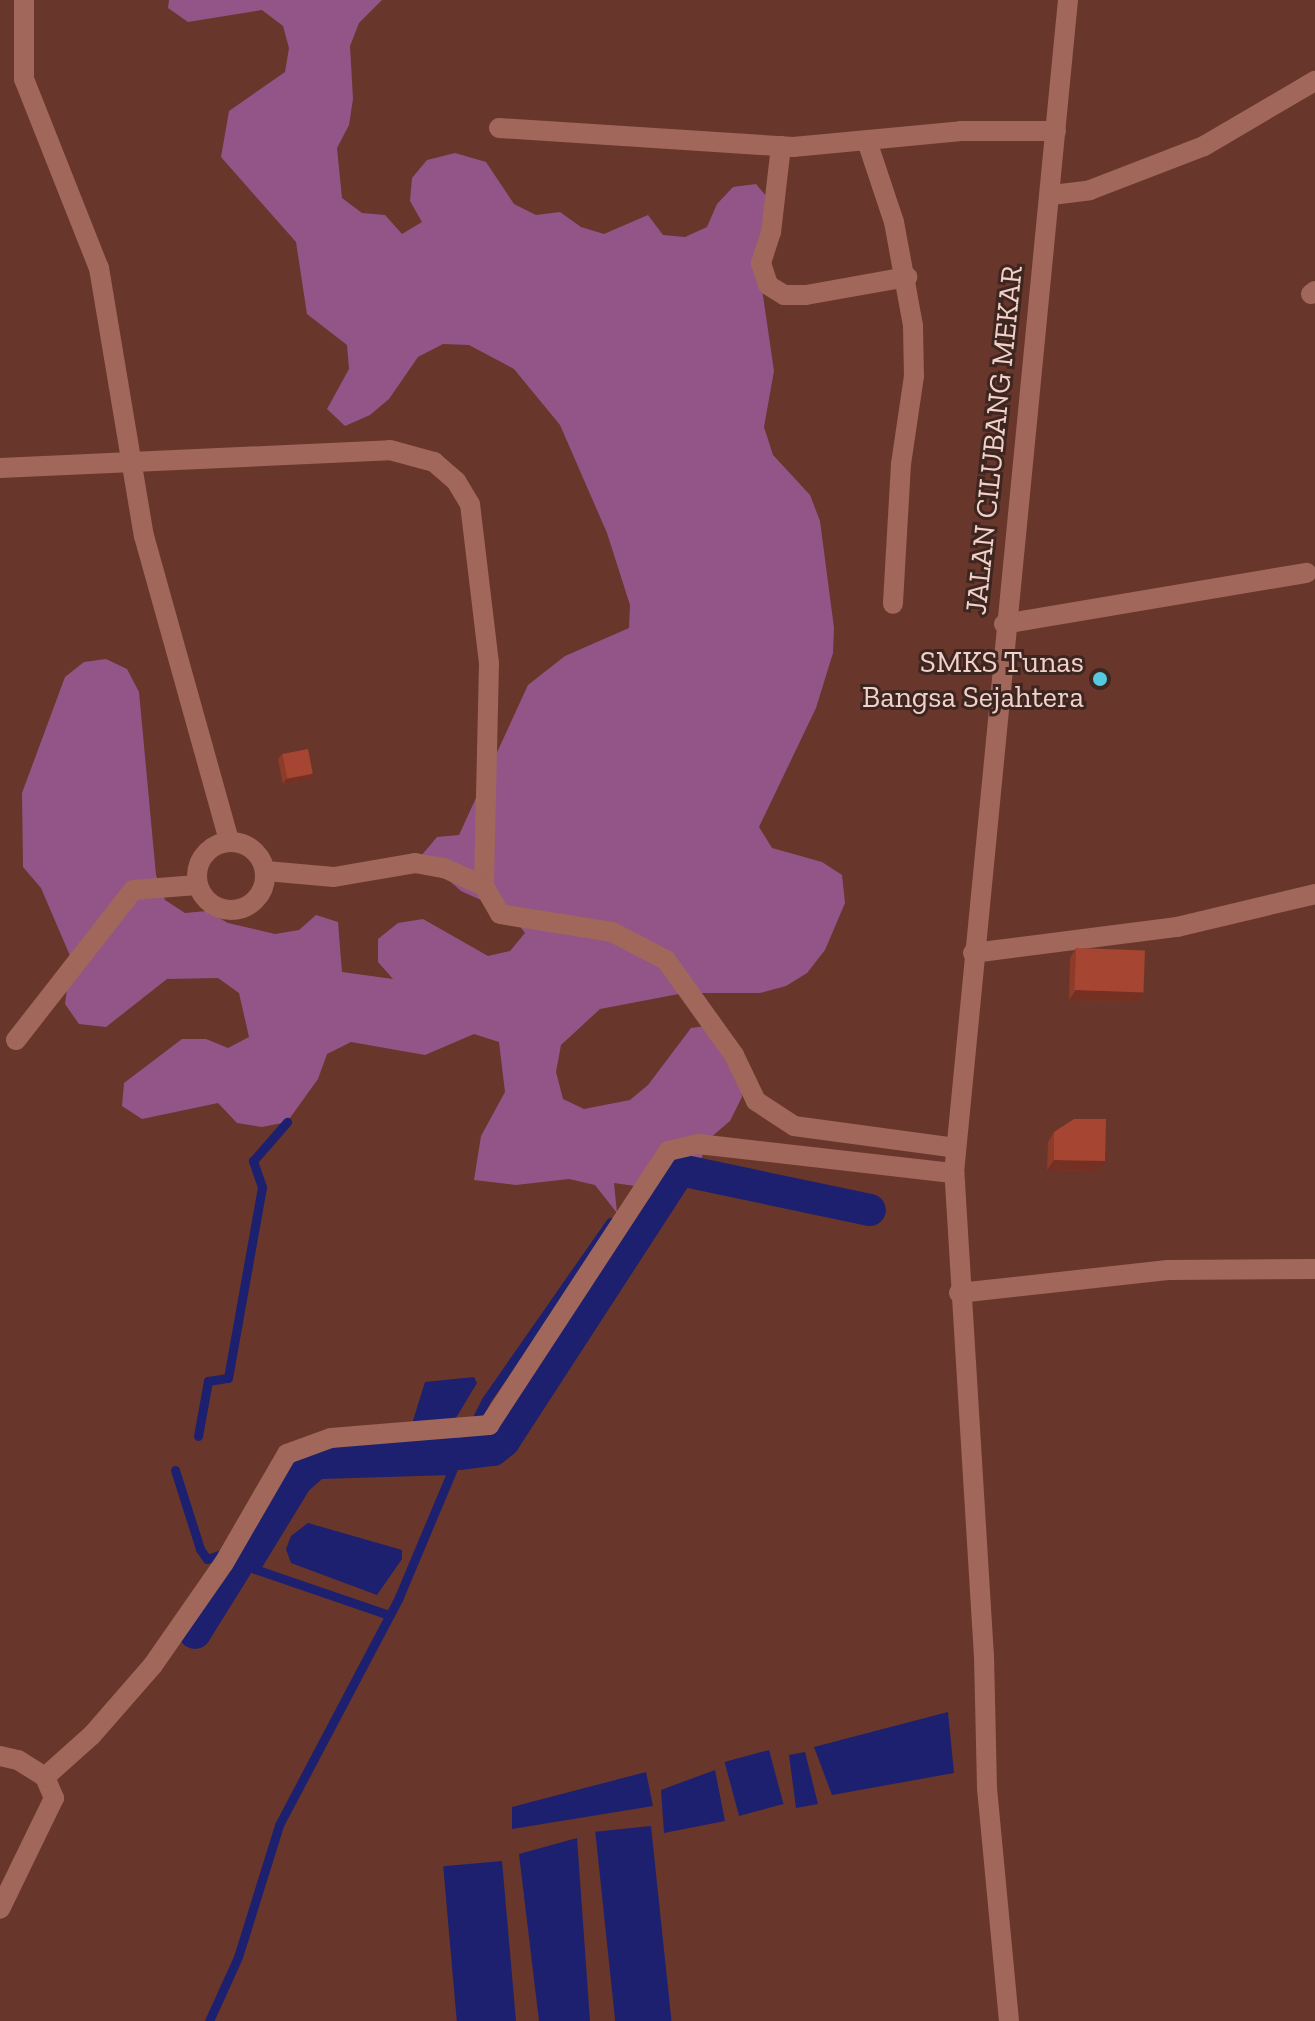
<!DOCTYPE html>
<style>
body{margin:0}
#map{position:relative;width:1315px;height:2021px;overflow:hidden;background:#69362b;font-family:"Zilla Slab",serif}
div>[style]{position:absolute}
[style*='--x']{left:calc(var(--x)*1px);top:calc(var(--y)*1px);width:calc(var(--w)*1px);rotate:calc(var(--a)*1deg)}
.green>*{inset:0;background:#935588}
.water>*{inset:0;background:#1d206e;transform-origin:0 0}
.stream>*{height:9px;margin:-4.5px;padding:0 4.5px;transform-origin:4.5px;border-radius:4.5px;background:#1d206e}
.canal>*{height:32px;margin:-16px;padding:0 16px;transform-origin:16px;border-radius:16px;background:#1d206e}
.minor>*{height:20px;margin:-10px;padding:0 10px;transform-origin:10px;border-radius:10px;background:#a0675a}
.minor>.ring{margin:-10px;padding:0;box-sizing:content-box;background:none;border:20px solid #a0675a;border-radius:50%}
.tertiary>*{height:20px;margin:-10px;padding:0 10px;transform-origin:10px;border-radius:10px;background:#a0675a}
.wall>*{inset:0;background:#8f3b2a}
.shaded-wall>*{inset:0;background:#743022}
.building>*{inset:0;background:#a64531;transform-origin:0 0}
.dots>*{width:22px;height:22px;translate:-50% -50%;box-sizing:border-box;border:4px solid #3e2620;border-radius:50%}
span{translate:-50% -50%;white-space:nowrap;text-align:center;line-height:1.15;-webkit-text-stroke:6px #3e2620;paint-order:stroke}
.street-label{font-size:30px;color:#f1d1c9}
.poi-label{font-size:30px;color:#f1d1c9}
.right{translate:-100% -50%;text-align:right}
</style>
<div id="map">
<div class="green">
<i style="clip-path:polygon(169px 0,382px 0,359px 23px,350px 46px,353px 99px,349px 125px,337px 148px,342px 198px,362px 213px,385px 215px,402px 234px,422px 222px,410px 201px,412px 178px,427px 160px,455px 153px,486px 162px,514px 204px,536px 215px,560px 212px,581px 227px,604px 234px,648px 215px,663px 235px,685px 237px,707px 227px,717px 204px,733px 187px,756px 184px,773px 204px,761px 282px,774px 371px,764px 427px,773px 455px,810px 495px,820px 521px,834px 628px,833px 653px,816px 708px,759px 827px,772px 848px,822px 862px,842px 875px,845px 903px,825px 950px,807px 973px,786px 986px,760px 993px,684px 993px,600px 1009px,561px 1045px,556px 1072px,563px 1099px,584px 1109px,630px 1100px,648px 1085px,691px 1028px,714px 1025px,739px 1068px,742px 1097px,730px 1121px,710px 1138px,695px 1173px,680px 1170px,656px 1189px,614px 1183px,617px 1213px,595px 1185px,569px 1179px,516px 1185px,474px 1180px,481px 1136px,505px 1092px,499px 1042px,474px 1034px,425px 1055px,351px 1042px,327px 1054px,318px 1079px,287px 1122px,262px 1127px,237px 1123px,218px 1103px,142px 1119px,122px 1106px,124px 1083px,182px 1039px,206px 1039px,228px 1048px,249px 1037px,239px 993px,218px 978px,167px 979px,106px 1027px,79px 1024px,65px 1004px,71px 958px,41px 888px,23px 867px,22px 793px,65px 677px,84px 662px,106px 659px,127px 669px,139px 692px,156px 875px,165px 900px,185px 913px,207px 911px,228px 923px,275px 934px,299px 930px,316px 915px,338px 922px,342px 972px,393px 979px,378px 962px,378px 939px,398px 923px,423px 919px,488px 956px,510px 951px,525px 933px,510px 913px,461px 891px,421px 856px,437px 837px,459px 835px,528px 685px,565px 656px,629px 628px,630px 605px,607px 533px,560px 425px,514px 369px,469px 345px,443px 344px,418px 357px,389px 399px,370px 415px,345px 426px,327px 409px,349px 369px,347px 345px,307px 314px,296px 242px,221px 157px,229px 111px,285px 72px,289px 48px,283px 26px,262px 10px,188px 22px,168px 8px)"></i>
</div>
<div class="water">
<i style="clip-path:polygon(474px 1377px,477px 1383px,448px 1431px,411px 1427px,425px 1382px)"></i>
<i style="clip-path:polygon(308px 1523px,402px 1550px,402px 1559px,377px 1595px,291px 1563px,286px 1549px,291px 1536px)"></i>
<i style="clip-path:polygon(948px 1712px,954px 1773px,832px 1795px,814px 1747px)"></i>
<i style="left:769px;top:1750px;width:56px;height:46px;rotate:75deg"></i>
<i style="clip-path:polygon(805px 1752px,818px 1804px,796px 1808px,789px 1755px)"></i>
<i style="clip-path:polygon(715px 1770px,725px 1821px,664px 1833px,661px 1790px)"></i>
<i style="clip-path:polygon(646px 1772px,653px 1806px,512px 1829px,512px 1807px)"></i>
<i style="left:651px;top:1826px;width:196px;height:56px;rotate:84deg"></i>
<i style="clip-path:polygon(577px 1838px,590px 2021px,539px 2021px,519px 1854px)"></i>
<i style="left:502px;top:1861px;width:161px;height:59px;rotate:85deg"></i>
</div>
<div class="stream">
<i style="--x:198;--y:1436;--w:56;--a:-79.7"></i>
<i style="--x:208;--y:1381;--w:20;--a:-9"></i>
<i style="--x:228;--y:1378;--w:194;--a:-79.9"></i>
<i style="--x:262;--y:1187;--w:28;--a:-109"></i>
<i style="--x:253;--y:1161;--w:52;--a:-48.9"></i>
<i style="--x:175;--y:1470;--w:83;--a:72.4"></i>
<i style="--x:200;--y:1549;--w:12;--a:55"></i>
<i style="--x:207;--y:1559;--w:18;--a:-19"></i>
<i style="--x:389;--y:1615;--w:142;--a:-161.1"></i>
<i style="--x:255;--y:1569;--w:96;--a:-58.6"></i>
<i style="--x:305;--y:1487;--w:20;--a:-41"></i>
<i style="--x:320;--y:1474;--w:131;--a:-1.7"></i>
<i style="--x:209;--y:2021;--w:70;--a:-65.6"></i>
<i style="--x:238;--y:1957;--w:138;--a:-72.7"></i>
<i style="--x:279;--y:1825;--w:258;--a:-62.2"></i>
<i style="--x:399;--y:1597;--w:155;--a:-67.2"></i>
<i style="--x:459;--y:1454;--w:60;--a:-63.4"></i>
<i style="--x:486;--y:1400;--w:217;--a:-55.1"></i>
</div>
<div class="canal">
<i style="--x:195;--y:1633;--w:199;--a:-58.1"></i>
<i style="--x:300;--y:1464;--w:25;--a:-23"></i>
<i style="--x:323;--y:1454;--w:136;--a:0"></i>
<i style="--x:459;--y:1454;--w:34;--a:-7"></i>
<i style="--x:493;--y:1450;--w:14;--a:-39"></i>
<i style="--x:504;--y:1441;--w:323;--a:-57"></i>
<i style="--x:680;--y:1170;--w:194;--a:11.9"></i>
</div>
<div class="minor">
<i style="--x:24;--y:0;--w:79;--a:90"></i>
<i style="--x:24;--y:79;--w:203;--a:68.4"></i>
<i style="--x:99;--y:268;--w:272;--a:80.5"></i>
<i style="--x:144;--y:536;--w:316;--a:74.4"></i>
<i style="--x:499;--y:128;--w:295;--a:3.7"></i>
<i style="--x:793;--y:147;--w:169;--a:-5.4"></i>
<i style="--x:961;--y:131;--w:95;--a:0"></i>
<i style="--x:867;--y:141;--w:85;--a:71.6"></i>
<i style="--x:894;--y:222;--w:106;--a:79.6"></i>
<i style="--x:913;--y:326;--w:50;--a:88.9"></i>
<i style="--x:914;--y:376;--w:89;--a:98.4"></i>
<i style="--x:901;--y:464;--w:140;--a:93.3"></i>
<i style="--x:781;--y:146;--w:87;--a:96.6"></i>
<i style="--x:771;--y:232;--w:33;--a:108"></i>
<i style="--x:761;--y:263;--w:23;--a:72"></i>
<i style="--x:768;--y:285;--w:19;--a:32"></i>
<i style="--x:784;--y:295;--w:22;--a:0"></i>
<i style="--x:806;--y:295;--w:103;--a:-10.1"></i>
<i style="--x:1052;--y:195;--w:38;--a:-7"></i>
<i style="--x:1090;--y:190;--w:122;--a:-21.1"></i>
<i style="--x:1204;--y:146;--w:129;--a:-30.4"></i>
<i style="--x:1311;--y:294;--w:5;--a:-37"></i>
<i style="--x:0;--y:468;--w:390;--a:-2.6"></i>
<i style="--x:390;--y:450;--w:46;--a:15.3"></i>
<i style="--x:434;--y:462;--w:29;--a:41"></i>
<i style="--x:456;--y:481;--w:27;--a:59"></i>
<i style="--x:470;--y:504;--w:160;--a:83.2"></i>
<i style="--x:489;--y:663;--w:223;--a:91.3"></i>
<i style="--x:1004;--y:624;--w:307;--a:-9.6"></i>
<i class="ring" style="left:197px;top:842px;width:48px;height:48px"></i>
<i style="--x:266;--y:871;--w:68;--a:5"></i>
<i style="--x:334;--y:877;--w:82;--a:-9.8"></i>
<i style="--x:415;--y:863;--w:29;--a:10"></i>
<i style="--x:444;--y:868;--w:44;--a:24.2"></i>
<i style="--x:484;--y:886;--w:32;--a:60"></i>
<i style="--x:500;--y:914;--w:113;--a:9.1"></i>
<i style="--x:612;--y:932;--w:61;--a:27.4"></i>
<i style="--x:666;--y:960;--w:117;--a:54.4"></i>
<i style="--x:734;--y:1055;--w:51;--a:64.4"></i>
<i style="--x:756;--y:1101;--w:45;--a:33.3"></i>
<i style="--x:794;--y:1126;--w:163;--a:7.7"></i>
<i style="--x:973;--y:953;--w:206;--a:-7.3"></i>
<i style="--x:1177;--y:927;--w:142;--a:-13.4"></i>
<i style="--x:16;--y:1040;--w:190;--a:-52"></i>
<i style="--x:133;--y:890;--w:64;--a:-4.5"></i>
<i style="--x:959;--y:1293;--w:210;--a:-6.3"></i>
<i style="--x:1168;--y:1270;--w:147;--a:-0.4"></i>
<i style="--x:0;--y:1756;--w:18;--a:13"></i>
<i style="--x:18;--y:1760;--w:32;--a:32"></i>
<i style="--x:45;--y:1777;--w:23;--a:67"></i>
<i style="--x:54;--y:1798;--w:123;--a:115.9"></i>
<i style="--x:45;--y:1777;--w:63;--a:-41.8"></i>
<i style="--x:92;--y:1735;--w:93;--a:-48.9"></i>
<i style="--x:153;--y:1665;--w:124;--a:-55.2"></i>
<i style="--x:224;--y:1563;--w:126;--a:-60"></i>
<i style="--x:287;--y:1454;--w:47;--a:-20"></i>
<i style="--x:331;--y:1438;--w:159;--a:-4.7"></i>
<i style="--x:489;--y:1425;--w:327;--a:-56.8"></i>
<i style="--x:668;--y:1151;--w:31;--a:-13"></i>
<i style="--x:698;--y:1144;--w:258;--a:6.5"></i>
</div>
<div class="tertiary">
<i style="--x:1009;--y:2021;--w:234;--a:-95.4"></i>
<i style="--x:987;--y:1788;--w:131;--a:-91.3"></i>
<i style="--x:984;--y:1657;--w:485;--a:-93.5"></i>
<i style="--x:954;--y:1173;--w:1179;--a:-84.45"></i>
</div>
<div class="wall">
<i style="clip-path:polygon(282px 754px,313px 774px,310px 779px,283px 784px,278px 759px)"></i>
<i style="clip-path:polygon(1076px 948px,1138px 1001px,1069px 1000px,1070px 958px)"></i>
<i style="clip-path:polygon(1054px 1132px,1098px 1171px,1047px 1170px,1048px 1142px)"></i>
</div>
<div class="shaded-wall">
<i style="clip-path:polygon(313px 774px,310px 779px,283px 784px,286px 779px)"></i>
<i style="clip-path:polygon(1076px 990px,1145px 991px,1138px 1001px,1069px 1000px)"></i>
<i style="clip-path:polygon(1054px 1160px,1105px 1161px,1098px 1171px,1047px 1170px)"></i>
</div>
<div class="building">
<i style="left:308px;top:749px;width:25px;height:26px;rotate:79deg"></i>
<i style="left:1076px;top:948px;width:69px;height:42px;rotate:2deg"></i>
<i style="clip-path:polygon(1074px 1119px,1106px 1119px,1105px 1161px,1054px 1160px,1054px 1132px)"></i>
</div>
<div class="dots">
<i style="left:1100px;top:679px;background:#56c9e1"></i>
</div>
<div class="street-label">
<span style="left:994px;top:440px;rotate:-84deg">JALAN CILUBANG MEKAR</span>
</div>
<div class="poi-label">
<span class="right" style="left:1084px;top:679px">SMKS Tunas<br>Bangsa Sejahtera</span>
</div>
</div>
